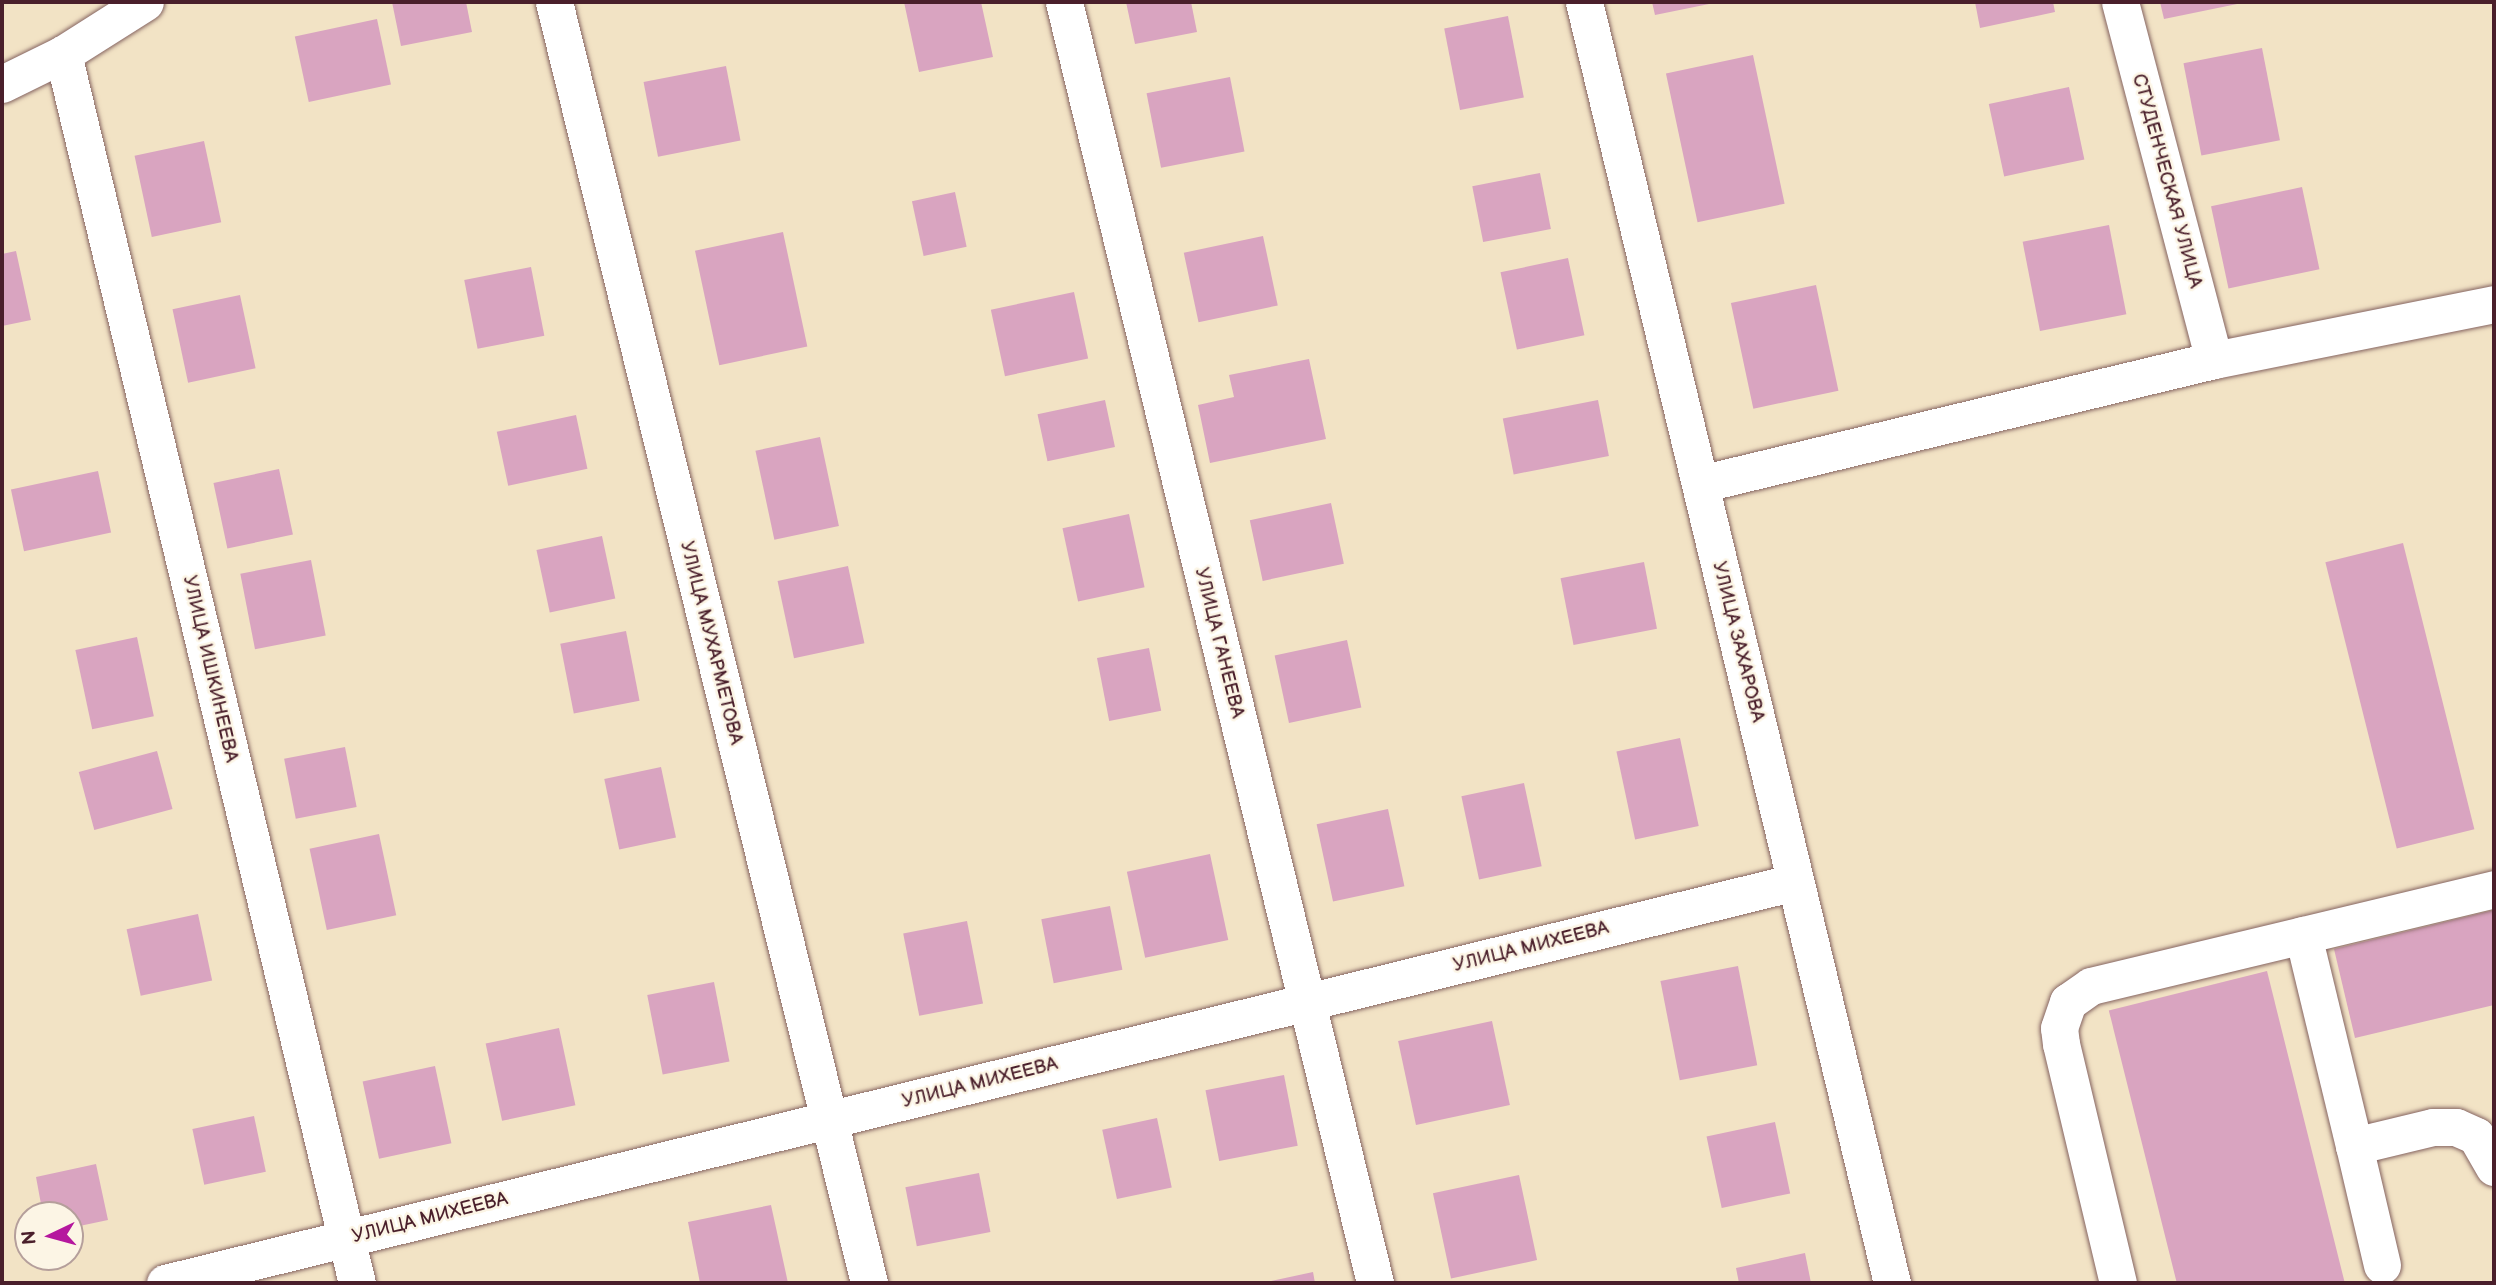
<!DOCTYPE html>
<meta charset="utf-8">
<style>
body{margin:0}
#map{position:relative;width:2496px;height:1285px;overflow:hidden;background:#f2e3c5;font-family:"Balsamiq Sans",sans-serif}
div>[style]{position:absolute}
[style*='--x']{left:calc(var(--x)*1px);top:calc(var(--y)*1px);width:calc(var(--w)*1px);rotate:calc(var(--a)*1deg)}
.building>*{inset:0;background:#d9a4c0;transform-origin:0 0}
.roads{filter:drop-shadow(0 0 2px #856461) drop-shadow(0 0 2px #856461)}
.minor>*{height:37px;margin:-18.5px;padding:0 18.5px;transform-origin:18.5px;border-radius:18.5px;background:#fff}
span{translate:-50% -50%;white-space:nowrap;text-align:center;line-height:1.15;-webkit-text-stroke:5px #fcf5e5;paint-order:stroke}
.street-label{font-size:19px;color:#4a1f2b}
.frame{position:absolute;inset:0;border:4px solid #4a1f2b;pointer-events:none}
.north{position:absolute;left:14px;top:1201px;width:70px;height:70px;box-sizing:border-box;background:#fcf5e5;border:2px solid #b59f9b;border-radius:50%;rotate:265deg;font-size:19px;font-weight:700;line-height:28px;text-align:center;color:#4a1f2b}
.north::after{content:'';display:block;margin:auto;width:24px;height:32px;background:#b5179e;clip-path:polygon(50% 0,100% 100%,50% 72%,0 100%)}
</style>
<div id="map">
<div class="building">
<i style="clip-path:polygon(392px 2px,466px 2px,472px 32px,401px 46px)"></i>
<i style="clip-path:polygon(904px 2px,981px 2px,993px 57px,919px 72px)"></i>
<i style="clip-path:polygon(1126px 2px,1191px 2px,1197px 32px,1135px 44px)"></i>
<i style="clip-path:polygon(1652px 2px,1714px 2px,1714px 3px,1655px 15px)"></i>
<i style="clip-path:polygon(1975px 2px,2053px 2px,2055px 12px,1980px 28px)"></i>
<i style="clip-path:polygon(2160px 2px,2242px 2px,2242px 3px,2164px 19px)"></i>
<i style="left:1508px;top:16px;width:83px;height:65px;rotate:79deg"></i>
<i style="left:377px;top:19px;width:67px;height:84px;rotate:78deg"></i>
<i style="left:2262px;top:48px;width:94px;height:80px;rotate:79deg"></i>
<i style="left:1753px;top:55px;width:152px;height:89px;rotate:78deg"></i>
<i style="left:726px;top:66px;width:76px;height:84px;rotate:79deg"></i>
<i style="left:1230px;top:77px;width:76px;height:85px;rotate:79deg"></i>
<i style="left:2069px;top:87px;width:74px;height:82px;rotate:78deg"></i>
<i style="left:204px;top:141px;width:83px;height:71px;rotate:78deg"></i>
<i style="left:1540px;top:173px;width:57px;height:69px;rotate:79deg"></i>
<i style="left:2302px;top:187px;width:84px;height:93px;rotate:78deg"></i>
<i style="left:955px;top:192px;width:56px;height:44px;rotate:78deg"></i>
<i style="left:2109px;top:225px;width:91px;height:88px;rotate:79deg"></i>
<i style="left:783px;top:232px;width:117px;height:90px;rotate:78deg"></i>
<i style="left:1263px;top:236px;width:71px;height:81px;rotate:78deg"></i>
<i style="clip-path:polygon(16px 251px,31px 320px,2px 326px,2px 254px)"></i>
<i style="left:1568px;top:258px;width:79px;height:69px;rotate:78deg"></i>
<i style="left:531px;top:267px;width:70px;height:68px;rotate:79deg"></i>
<i style="left:1816px;top:285px;width:108px;height:87px;rotate:78deg"></i>
<i style="left:1074px;top:292px;width:68px;height:85px;rotate:78deg"></i>
<i style="left:240px;top:295px;width:75px;height:69px;rotate:78deg"></i>
<i style="clip-path:polygon(1309px 359px,1326px 439px,1210px 463px,1198px 405px,1234px 397px,1229px 375px)"></i>
<i style="left:1105px;top:400px;width:48px;height:69px;rotate:78deg"></i>
<i style="left:1598px;top:400px;width:57px;height:97px;rotate:79deg"></i>
<i style="left:576px;top:415px;width:55px;height:81px;rotate:78deg"></i>
<i style="left:820px;top:437px;width:91px;height:66px;rotate:78deg"></i>
<i style="left:279px;top:469px;width:67px;height:67px;rotate:78deg"></i>
<i style="left:98px;top:471px;width:63px;height:89px;rotate:78deg"></i>
<i style="left:1331px;top:503px;width:62px;height:83px;rotate:78deg"></i>
<i style="left:1129px;top:514px;width:75px;height:68px;rotate:78deg"></i>
<i style="left:602px;top:536px;width:64px;height:67px;rotate:78deg"></i>
<i style="left:2403px;top:543px;width:295px;height:80px;rotate:76deg"></i>
<i style="left:311px;top:560px;width:77px;height:72px;rotate:79deg"></i>
<i style="left:1644px;top:562px;width:68px;height:85px;rotate:79deg"></i>
<i style="left:848px;top:566px;width:79px;height:72px;rotate:78deg"></i>
<i style="left:626px;top:631px;width:71px;height:67px;rotate:79deg"></i>
<i style="left:137px;top:637px;width:81px;height:63px;rotate:78deg"></i>
<i style="left:1347px;top:640px;width:69px;height:74px;rotate:78deg"></i>
<i style="left:1149px;top:648px;width:64px;height:53px;rotate:79deg"></i>
<i style="left:1680px;top:738px;width:90px;height:65px;rotate:78deg"></i>
<i style="left:345px;top:747px;width:61px;height:62px;rotate:79deg"></i>
<i style="left:157px;top:751px;width:60px;height:81px;rotate:75deg"></i>
<i style="left:661px;top:767px;width:72px;height:58px;rotate:78deg"></i>
<i style="left:1524px;top:783px;width:85px;height:64px;rotate:78deg"></i>
<i style="left:1388px;top:809px;width:79px;height:73px;rotate:78deg"></i>
<i style="left:379px;top:834px;width:83px;height:71px;rotate:78deg"></i>
<i style="left:1210px;top:854px;width:88px;height:85px;rotate:78deg"></i>
<i style="left:1110px;top:906px;width:65px;height:70px;rotate:79deg"></i>
<i style="clip-path:polygon(2494px 910px,2494px 1005px,2355px 1038px,2334px 949px)"></i>
<i style="left:198px;top:914px;width:68px;height:73px;rotate:78deg"></i>
<i style="left:967px;top:921px;width:84px;height:65px;rotate:79deg"></i>
<i style="left:1738px;top:966px;width:101px;height:79px;rotate:79deg"></i>
<i style="left:2267px;top:971px;width:321px;height:163px;rotate:76deg"></i>
<i style="left:714px;top:982px;width:81px;height:68px;rotate:79deg"></i>
<i style="left:1492px;top:1021px;width:86px;height:96px;rotate:78deg"></i>
<i style="left:559px;top:1028px;width:79px;height:75px;rotate:78deg"></i>
<i style="left:435px;top:1066px;width:79px;height:74px;rotate:78deg"></i>
<i style="left:1284px;top:1075px;width:72px;height:80px;rotate:79deg"></i>
<i style="left:254px;top:1116px;width:57px;height:63px;rotate:78deg"></i>
<i style="left:1157px;top:1118px;width:71px;height:56px;rotate:78deg"></i>
<i style="left:1775px;top:1122px;width:73px;height:70px;rotate:78deg"></i>
<i style="clip-path:polygon(96px 1164px,108px 1220px,70px 1228px,70px 1215px,43px 1215px,36px 1177px)"></i>
<i style="left:979px;top:1173px;width:60px;height:75px;rotate:79deg"></i>
<i style="left:1519px;top:1175px;width:87px;height:88px;rotate:78deg"></i>
<i style="clip-path:polygon(771px 1205px,788px 1283px,700px 1283px,688px 1222px)"></i>
<i style="clip-path:polygon(1805px 1253px,1811px 1283px,1739px 1283px,1736px 1268px)"></i>
<i style="clip-path:polygon(1313px 1272px,1315px 1283px,1266px 1283px,1266px 1282px)"></i>
</div>
<div class="roads">
<div class="minor">
<i style="--x:554;--y:2;--w:1319;--a:76.18"></i>
<i style="--x:1064;--y:2;--w:1318;--a:76.35"></i>
<i style="--x:1584;--y:2;--w:1318;--a:76.48"></i>
<i style="--x:2120;--y:2;--w:370;--a:75.3"></i>
<i style="--x:63;--y:54;--w:1264;--a:76.55"></i>
<i style="--x:2;--y:84;--w:68;--a:-26.2"></i>
<i style="--x:63;--y:54;--w:97;--a:-32.4"></i>
<i style="--x:1700;--y:484;--w:529;--a:-13.56"></i>
<i style="--x:2214;--y:360;--w:286;--a:-11.3"></i>
<i style="--x:2303;--y:935;--w:217;--a:76.4"></i>
<i style="--x:2382;--y:1265;--w:122;--a:-103.2"></i>
<i style="--x:2354;--y:1146;--w:81;--a:-13.5"></i>
<i style="--x:2433;--y:1127;--w:23;--a:0"></i>
<i style="--x:2456;--y:1127;--w:22;--a:24"></i>
<i style="--x:2476;--y:1136;--w:36;--a:60"></i>
<i style="--x:165;--y:1283;--w:1679;--a:-13.82"></i>
<i style="--x:2118;--y:1283;--w:246;--a:-103.4"></i>
<i style="--x:2061;--y:1044;--w:16;--a:-97"></i>
<i style="--x:2059;--y:1028;--w:28;--a:-71"></i>
<i style="--x:2068;--y:1002;--w:28;--a:-35"></i>
<i style="--x:2091;--y:986;--w:415;--a:-13.5"></i>
</div>
</div>
<div class="street-label">
<span style="left:2167px;top:181px;rotate:75deg">СТУДЕНЧЕСКАЯ УЛИЦА</span>
<span style="left:1738px;top:642px;rotate:76deg">УЛИЦА ЗАХАРОВА</span>
<span style="left:711px;top:643px;rotate:76deg">УЛИЦА МУХАРМЕТОВА</span>
<span style="left:1219px;top:643px;rotate:76deg">УЛИЦА ГАНЕЕВА</span>
<span style="left:210px;top:669px;rotate:77deg">УЛИЦА ИШКИНЕЕВА</span>
<span style="left:1531px;top:947px;rotate:-14deg">УЛИЦА МИХЕЕВА</span>
<span style="left:980px;top:1083px;rotate:-14deg">УЛИЦА МИХЕЕВА</span>
<span style="left:430px;top:1218px;rotate:-14deg">УЛИЦА МИХЕЕВА</span>
</div>
<div class="frame"></div>
<div class="north">N</div>
</div>
